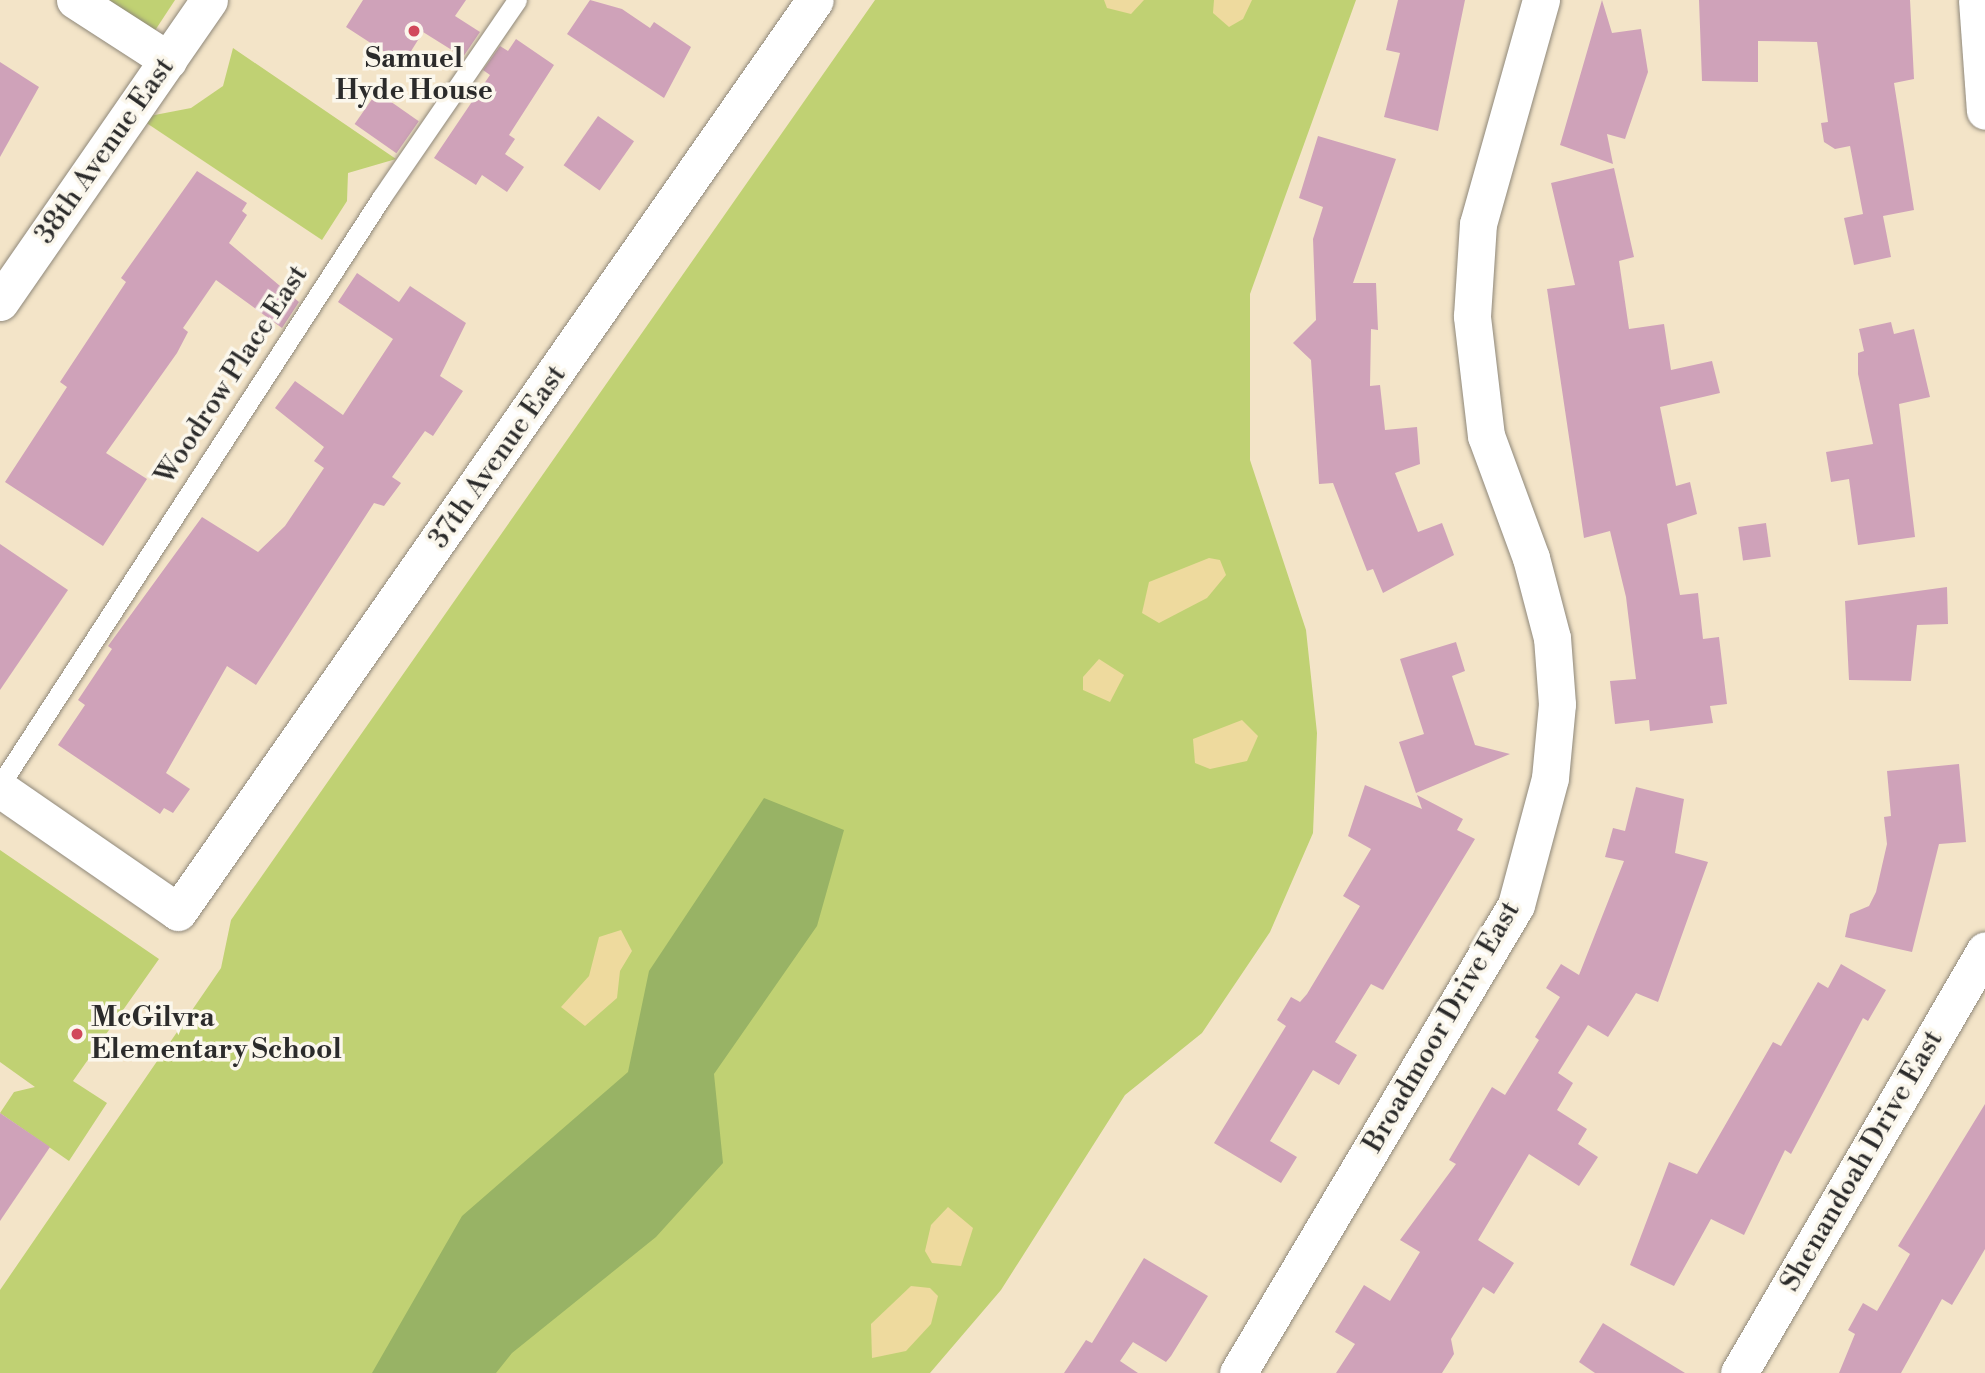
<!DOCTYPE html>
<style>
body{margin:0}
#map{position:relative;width:1985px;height:1373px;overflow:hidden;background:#f3e4c8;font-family:"Libre Bodoni",serif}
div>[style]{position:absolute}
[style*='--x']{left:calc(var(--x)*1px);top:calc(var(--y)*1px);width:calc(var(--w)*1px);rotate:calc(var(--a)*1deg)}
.green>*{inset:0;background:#c0d173}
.forest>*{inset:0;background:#98b365}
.sand>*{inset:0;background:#eeda9e}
.building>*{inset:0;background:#cfa2b9;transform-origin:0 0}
.roads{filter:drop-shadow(0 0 2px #8f887a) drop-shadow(0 0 2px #8f887a)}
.lane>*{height:19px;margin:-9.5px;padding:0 9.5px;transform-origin:9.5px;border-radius:9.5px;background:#fff}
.street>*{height:37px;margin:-18.5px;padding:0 18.5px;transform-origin:18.5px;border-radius:18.5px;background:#fff}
.dots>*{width:19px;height:19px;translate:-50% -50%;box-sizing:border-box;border:4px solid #fbf7ec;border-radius:50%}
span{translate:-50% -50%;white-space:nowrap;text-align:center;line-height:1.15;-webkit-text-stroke:7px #fbf7ec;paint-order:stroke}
.poi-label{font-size:28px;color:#2b2b2b;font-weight:700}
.left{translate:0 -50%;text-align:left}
.street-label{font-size:28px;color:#2b2b2b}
</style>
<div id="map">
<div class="green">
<i style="clip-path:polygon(105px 0,175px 0,154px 32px)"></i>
<i style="clip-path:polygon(875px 0,1356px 0,1250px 294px,1250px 460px,1306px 630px,1317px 733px,1313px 833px,1270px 932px,1202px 1033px,1125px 1095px,1001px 1290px,930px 1373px,0 1373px,0 1290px,221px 968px,231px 920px)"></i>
<i style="clip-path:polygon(233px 48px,396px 159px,348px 173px,347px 201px,322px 240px,139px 118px,191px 108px,223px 86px)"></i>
<i style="clip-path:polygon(0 850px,159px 959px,73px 1081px,107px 1103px,69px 1161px,0 1113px,14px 1092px,35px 1087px,0 1062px)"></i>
</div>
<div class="forest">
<i style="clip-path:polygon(764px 798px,844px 830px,817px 926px,714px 1074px,723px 1163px,656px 1237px,512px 1353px,496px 1373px,372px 1373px,462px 1216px,628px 1072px,649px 971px)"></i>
</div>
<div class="sand">
<i style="clip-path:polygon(1104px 0,1144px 0,1131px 14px,1107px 8px)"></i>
<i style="clip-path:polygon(1214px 0,1252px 0,1243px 19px,1229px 27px,1213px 13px)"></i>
<i style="clip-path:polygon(1209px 558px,1220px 560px,1226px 575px,1207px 598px,1159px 623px,1142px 613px,1149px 582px)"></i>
<i style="clip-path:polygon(1099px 659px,1124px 675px,1110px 702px,1083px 690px,1083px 677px)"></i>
<i style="clip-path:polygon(1242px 720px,1258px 736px,1247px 761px,1210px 769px,1195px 763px,1193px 739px)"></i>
<i style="clip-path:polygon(621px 930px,632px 951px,620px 971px,617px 998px,585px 1026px,561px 1007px,589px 976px,599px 937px)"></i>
<i style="clip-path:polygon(948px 1207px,973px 1228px,961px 1266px,932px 1263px,925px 1251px,931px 1225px)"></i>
<i style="clip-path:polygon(911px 1286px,930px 1288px,938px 1296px,931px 1324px,906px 1351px,872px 1358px,871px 1324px)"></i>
</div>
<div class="building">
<i style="clip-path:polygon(363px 0,466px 0,455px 16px,480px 32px,463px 57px,423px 32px,403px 64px,346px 27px)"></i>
<i style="clip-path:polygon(590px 0,622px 9px,650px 28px,654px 22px,691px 47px,664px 98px,567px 34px)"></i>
<i style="clip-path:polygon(1398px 0,1465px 0,1438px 131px,1384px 117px,1400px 53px,1386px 50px)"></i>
<i style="clip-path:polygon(1602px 0,1612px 33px,1641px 29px,1648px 72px,1625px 139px,1607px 134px,1613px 164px,1560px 145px)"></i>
<i style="clip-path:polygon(1699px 0,1910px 0,1914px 79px,1894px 83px,1914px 210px,1883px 216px,1891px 257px,1854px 265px,1844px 218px,1863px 214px,1850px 146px,1835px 149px,1824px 142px,1821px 123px,1828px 122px,1817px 42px,1758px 41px,1758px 82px,1702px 81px)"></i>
<i style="clip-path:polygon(516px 39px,554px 65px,509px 135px,515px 139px,505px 154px,524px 167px,507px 192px,482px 175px,476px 185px,434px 158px,490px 75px,483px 70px,500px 46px,508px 51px)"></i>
<i style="clip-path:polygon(0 62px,39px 87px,0 157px)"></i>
<i style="left:377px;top:92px;width:51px;height:39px;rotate:35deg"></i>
<i style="left:598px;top:116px;width:44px;height:60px;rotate:35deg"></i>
<i style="clip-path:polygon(1318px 136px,1396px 159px,1353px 283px,1376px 283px,1378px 330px,1371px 329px,1370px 386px,1380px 385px,1385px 430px,1417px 427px,1420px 464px,1395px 473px,1418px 532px,1442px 523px,1454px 555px,1383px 593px,1373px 569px,1367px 571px,1333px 483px,1319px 484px,1311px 360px,1293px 343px,1316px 320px,1313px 239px,1323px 207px,1299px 198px)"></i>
<i style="clip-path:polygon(1614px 168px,1634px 257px,1619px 261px,1629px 329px,1664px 324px,1671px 370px,1712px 361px,1720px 393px,1660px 407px,1676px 486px,1690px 482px,1697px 514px,1667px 524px,1680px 595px,1698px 593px,1703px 639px,1719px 637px,1727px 704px,1710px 706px,1713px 723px,1650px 731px,1649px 720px,1615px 724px,1610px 681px,1636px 679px,1626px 597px,1610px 531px,1584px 538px,1547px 289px,1575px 285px,1551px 183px)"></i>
<i style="clip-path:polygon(197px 171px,247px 203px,242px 211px,247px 215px,229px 243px,299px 302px,282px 328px,216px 280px,183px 328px,188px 332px,177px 353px,106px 453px,147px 479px,103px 546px,5px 482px,67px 387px,60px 382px,126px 282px,121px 278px)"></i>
<i style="clip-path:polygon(357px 273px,399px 302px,410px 286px,466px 323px,440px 376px,463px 391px,433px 436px,425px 431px,392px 477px,401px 483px,384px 506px,374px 503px,256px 685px,227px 666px,166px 773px,190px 789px,173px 813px,164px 808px,160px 814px,58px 745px,85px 705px,78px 700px,112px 649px,108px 646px,202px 517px,258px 552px,285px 526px,324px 468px,314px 461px,324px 447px,275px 408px,295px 381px,343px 415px,393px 339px,338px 302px)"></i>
<i style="clip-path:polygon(1891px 322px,1894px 334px,1914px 329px,1930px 397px,1899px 404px,1915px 537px,1858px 545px,1849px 479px,1831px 482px,1826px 452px,1873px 444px,1858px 374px,1858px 353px,1864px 351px,1859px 329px)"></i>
<i style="left:1766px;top:523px;width:34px;height:28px;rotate:82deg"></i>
<i style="clip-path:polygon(0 544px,68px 590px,0 690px)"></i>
<i style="clip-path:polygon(1947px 587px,1948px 624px,1917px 625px,1911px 681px,1849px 680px,1845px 601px)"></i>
<i style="clip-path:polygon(1456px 642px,1465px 671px,1452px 676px,1475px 745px,1510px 754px,1416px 793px,1399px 742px,1424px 734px,1400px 659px)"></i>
<i style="clip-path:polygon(1959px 764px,1966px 842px,1939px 844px,1912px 952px,1845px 937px,1850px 914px,1869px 906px,1876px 892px,1887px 844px,1884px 817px,1891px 816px,1887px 771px)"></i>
<i style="clip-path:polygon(1365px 785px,1422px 809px,1417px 795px,1463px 819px,1457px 830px,1475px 839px,1383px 990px,1371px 984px,1335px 1042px,1357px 1055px,1339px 1085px,1313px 1070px,1270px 1141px,1297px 1157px,1281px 1183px,1214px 1143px,1286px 1026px,1277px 1020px,1291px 997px,1300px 1002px,1307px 994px,1360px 906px,1343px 896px,1371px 849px,1348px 836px)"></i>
<i style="clip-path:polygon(1636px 787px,1684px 799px,1675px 853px,1708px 862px,1658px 1002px,1636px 993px,1608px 1037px,1588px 1025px,1558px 1073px,1573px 1083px,1557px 1110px,1587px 1129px,1578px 1144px,1598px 1157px,1579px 1186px,1529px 1154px,1478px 1240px,1514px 1263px,1494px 1294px,1483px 1287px,1451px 1339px,1454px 1354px,1442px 1373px,1336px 1373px,1355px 1344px,1335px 1332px,1364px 1285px,1390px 1301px,1420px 1252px,1400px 1240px,1456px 1164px,1449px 1160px,1492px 1087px,1505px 1095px,1539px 1040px,1535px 1037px,1560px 997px,1546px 988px,1561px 964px,1579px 975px,1624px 861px,1605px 857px,1613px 828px,1625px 831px)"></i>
<i style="clip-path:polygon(1841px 964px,1886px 990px,1868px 1021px,1863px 1018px,1791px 1154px,1785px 1150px,1744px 1235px,1711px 1219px,1674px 1286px,1630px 1265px,1669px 1162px,1697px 1174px,1773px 1042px,1781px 1046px,1818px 982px,1828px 988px)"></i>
<i style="clip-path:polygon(1985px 1104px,1985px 1249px,1952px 1305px,1942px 1299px,1901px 1373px,1839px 1373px,1855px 1334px,1848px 1330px,1863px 1303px,1877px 1311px,1910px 1254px,1898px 1246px)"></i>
<i style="clip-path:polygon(0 1113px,50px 1147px,0 1221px)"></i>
<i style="clip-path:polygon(1144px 1258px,1208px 1296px,1171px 1356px,1166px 1362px,1133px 1342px,1120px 1361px,1138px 1373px,1064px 1373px,1086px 1340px,1092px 1343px)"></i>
<i style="clip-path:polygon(1603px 1323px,1685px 1373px,1595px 1373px,1579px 1362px)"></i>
</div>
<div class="roads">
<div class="lane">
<i style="--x:0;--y:785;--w:700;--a:-57.01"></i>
<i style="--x:381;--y:198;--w:240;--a:-55.5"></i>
</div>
<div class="street">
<i style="--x:75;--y:0;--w:111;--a:32.8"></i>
<i style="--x:1977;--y:0;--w:111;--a:85.9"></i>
<i style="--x:0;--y:302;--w:367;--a:-55.3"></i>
<i style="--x:0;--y:789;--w:216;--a:34.6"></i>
<i style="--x:178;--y:912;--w:1112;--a:-55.07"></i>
<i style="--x:1238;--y:1373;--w:544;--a:-59.29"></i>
<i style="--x:1516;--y:905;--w:131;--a:-75"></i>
<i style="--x:1550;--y:778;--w:74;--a:-84.6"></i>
<i style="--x:1557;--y:704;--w:66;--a:-94.3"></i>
<i style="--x:1552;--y:638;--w:83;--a:-104.7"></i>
<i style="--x:1531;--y:558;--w:130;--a:-110.2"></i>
<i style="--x:1486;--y:436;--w:121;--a:-96.7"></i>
<i style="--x:1472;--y:316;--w:92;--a:-86.3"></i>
<i style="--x:1478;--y:224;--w:233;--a:-74.3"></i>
<i style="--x:1739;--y:1373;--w:489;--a:-59.8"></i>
</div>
</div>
<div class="dots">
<i style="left:414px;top:31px;background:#d1495b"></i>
<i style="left:77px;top:1034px;background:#d1495b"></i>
</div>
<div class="poi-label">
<span style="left:414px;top:75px">Samuel<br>Hyde House</span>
<span class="left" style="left:91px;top:1034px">McGilvra<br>Elementary School</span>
</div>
<div class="street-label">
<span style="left:105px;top:151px;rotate:-55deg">38th Avenue East</span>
<span style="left:232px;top:375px;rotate:-57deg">Woodrow Place East</span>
<span style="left:498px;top:457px;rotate:-55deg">37th Avenue East</span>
<span style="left:1442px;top:1027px;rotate:-60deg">Broadmoor Drive East</span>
<span style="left:1862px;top:1161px;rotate:-60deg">Shenandoah Drive East</span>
</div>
</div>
